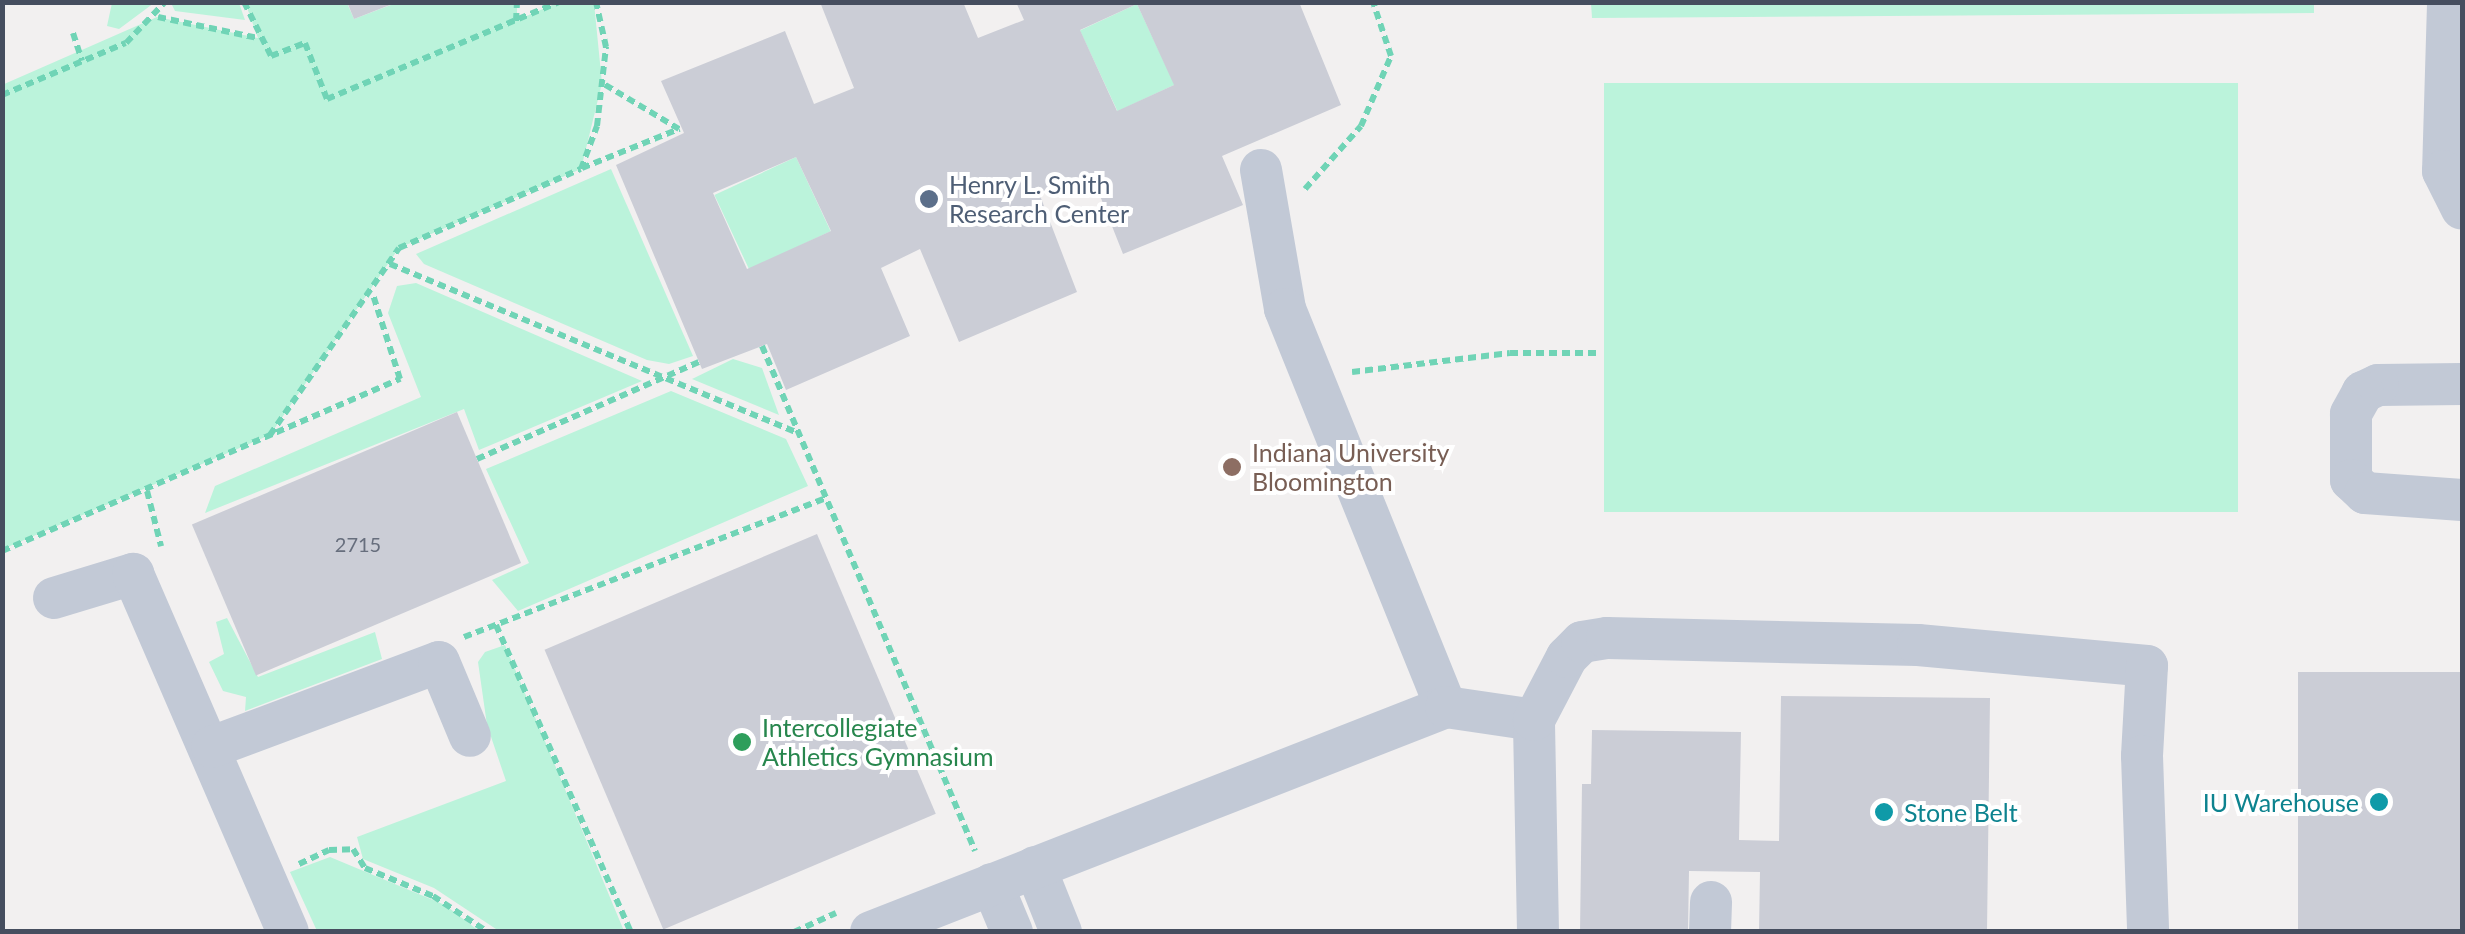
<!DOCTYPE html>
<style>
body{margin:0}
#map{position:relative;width:2465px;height:934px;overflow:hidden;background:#f2f0f0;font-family:Lato,sans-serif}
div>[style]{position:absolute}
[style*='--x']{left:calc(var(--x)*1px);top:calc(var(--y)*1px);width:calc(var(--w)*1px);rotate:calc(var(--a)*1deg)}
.green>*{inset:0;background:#bbf3db;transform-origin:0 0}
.building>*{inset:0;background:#cbcdd6;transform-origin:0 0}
.path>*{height:6px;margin-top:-3px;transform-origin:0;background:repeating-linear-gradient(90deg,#70d4b6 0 8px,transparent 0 13px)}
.minor>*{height:42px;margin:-21px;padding:0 21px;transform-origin:21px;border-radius:21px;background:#c2c9d6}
.dots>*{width:28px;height:28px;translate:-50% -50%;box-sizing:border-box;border:5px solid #fff;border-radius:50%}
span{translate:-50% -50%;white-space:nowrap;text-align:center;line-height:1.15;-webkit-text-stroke:8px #fff;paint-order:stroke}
.number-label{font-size:20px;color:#676e7d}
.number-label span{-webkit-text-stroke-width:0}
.service-label{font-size:25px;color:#4e5e75}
.left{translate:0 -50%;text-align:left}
.education-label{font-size:25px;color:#785e54}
.leisure-label{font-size:25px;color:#27864d}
.culture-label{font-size:25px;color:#0d838f}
.right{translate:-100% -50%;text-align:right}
.frame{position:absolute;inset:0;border:5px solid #464e5f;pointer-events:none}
</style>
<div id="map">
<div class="green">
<i style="clip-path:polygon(245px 2px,347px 3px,354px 19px,396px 3px,517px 3px,517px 20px,557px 3px,594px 3px,602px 83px,581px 169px,399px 248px,270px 435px,3px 549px,2px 85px,157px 17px,258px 38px)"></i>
<i style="clip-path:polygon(112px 3px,112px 2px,154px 3px,119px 29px,107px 26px)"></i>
<i style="clip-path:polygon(171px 3px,239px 3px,245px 20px,175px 11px)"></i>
<i style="clip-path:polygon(2314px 3px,2314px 13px,1592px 18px,1591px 3px)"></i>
<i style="left:1137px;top:4px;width:89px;height:63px;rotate:65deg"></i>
<i style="left:2238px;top:83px;width:429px;height:634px;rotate:90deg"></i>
<i style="left:796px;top:157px;width:82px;height:90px;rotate:65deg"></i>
<i style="clip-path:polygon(611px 169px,693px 356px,669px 364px,647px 360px,424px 264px,416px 254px)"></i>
<i style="clip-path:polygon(416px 283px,642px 381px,479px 450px,464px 409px,205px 513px,215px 486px,421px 397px,388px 313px,397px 286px)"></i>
<i style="clip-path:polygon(733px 359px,762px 368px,779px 415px,692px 379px)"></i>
<i style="clip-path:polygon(671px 391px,786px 439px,808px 486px,518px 611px,492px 580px,529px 563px,486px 469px)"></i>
<i style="clip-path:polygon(227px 618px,258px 677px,375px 632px,382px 659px,245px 711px,246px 697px,223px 691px,209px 662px,224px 654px,216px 622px)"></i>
<i style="clip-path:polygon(505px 645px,624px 931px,499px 931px,434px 888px,363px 859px,357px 837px,506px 781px,487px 725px,478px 662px,485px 652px)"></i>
<i style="clip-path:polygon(330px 857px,445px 905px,479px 931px,317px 931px,290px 872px)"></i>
</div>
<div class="building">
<i style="clip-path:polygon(347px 2px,395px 2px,395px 3px,354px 19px)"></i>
<i style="clip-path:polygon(evenodd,820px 2px,963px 2px,978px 38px,1024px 20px,1016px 2px,1299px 2px,1341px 105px,1222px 156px,1243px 205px,1123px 254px,1091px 173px,1039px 193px,1077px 292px,959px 342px,920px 249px,881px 268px,910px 336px,786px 390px,767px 344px,702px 369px,616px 165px,684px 133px,661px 81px,785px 31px,814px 104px,854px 88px,820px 2px,1137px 4px,1174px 85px,1117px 111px,1080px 30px,1137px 4px,820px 2px,796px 157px,831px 231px,747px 269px,713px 193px,796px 157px)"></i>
<i style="left:457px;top:412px;width:164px;height:288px;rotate:67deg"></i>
<i style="left:817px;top:534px;width:304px;height:296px;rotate:67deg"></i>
<i style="left:2298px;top:672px;width:164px;height:260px"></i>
<i style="clip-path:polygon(1781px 696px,1990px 698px,1987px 932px,1759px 932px,1760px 872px,1689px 871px,1688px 932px,1580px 932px,1582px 784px,1591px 784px,1592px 730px,1741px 732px,1739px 840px,1779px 841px)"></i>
</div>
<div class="path">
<i style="--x:244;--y:2;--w:60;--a:63.4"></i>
<i style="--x:271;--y:56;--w:36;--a:-21"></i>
<i style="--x:305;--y:43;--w:60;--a:68.6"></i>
<i style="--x:327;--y:99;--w:251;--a:-22.7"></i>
<i style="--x:158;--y:17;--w:102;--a:11.9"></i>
<i style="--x:516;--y:21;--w:19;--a:-87"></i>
<i style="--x:73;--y:33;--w:29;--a:72"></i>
<i style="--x:2;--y:95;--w:134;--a:-22.8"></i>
<i style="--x:126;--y:43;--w:57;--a:-46.4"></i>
<i style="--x:582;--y:168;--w:105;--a:-21.9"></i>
<i style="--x:679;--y:129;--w:90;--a:-149.1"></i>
<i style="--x:1305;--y:189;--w:84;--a:-48.4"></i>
<i style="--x:1361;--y:126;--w:76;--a:-66.8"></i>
<i style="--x:1391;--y:56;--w:57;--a:-108.4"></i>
<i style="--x:390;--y:264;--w:442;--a:22.5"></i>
<i style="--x:762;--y:346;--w:548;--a:67.13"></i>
<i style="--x:1352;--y:372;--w:159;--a:-6.9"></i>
<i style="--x:1510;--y:353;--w:89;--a:0"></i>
<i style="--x:270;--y:435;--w:227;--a:-55.4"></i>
<i style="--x:399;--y:248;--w:198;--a:-23.5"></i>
<i style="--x:581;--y:169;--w:46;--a:-69.6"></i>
<i style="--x:597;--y:126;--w:80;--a:-83.5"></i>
<i style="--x:606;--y:47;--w:46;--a:-102.5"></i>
<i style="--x:477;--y:459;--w:242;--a:-23.6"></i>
<i style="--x:147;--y:491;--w:57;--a:75.7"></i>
<i style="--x:2;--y:551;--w:434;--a:-23.4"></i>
<i style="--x:400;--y:379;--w:88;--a:-107.8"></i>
<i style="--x:496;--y:625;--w:335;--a:66.3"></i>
<i style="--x:464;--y:637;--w:389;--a:-21"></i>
<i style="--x:299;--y:864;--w:33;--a:-25"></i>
<i style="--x:329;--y:850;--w:24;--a:-2"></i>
<i style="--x:353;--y:849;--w:22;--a:58"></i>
<i style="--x:365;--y:868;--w:74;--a:22.4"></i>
<i style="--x:433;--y:896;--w:66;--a:33.2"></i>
<i style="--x:2;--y:930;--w:2;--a:63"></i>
<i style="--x:794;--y:932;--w:46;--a:-24.3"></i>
</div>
<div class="minor">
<i style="--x:2462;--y:4;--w:14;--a:180"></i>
<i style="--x:2448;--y:4;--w:167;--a:91.7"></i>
<i style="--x:2443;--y:171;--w:42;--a:63.4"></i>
<i style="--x:1261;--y:170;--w:141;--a:80.2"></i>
<i style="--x:1285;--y:309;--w:429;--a:68"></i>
<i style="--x:2462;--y:384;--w:84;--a:179.3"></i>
<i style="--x:2378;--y:385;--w:17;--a:155"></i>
<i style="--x:2363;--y:392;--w:25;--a:119"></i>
<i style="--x:2351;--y:414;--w:66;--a:90"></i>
<i style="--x:2351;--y:480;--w:19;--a:43"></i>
<i style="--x:2365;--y:493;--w:97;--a:4.1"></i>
<i style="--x:54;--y:598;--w:83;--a:-16.9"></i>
<i style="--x:133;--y:574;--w:390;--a:66.6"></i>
<i style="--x:212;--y:747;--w:242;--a:-20.5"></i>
<i style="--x:439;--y:662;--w:80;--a:67.3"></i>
<i style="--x:1035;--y:867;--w:70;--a:68.2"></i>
<i style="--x:992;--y:884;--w:52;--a:67.4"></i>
<i style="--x:871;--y:932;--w:617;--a:-21.37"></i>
<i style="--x:1446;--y:707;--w:89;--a:8.4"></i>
<i style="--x:1538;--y:932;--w:212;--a:-91.1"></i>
<i style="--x:1534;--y:720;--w:71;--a:-62.4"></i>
<i style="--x:1567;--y:657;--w:21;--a:-45"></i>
<i style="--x:1582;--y:642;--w:25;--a:-9"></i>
<i style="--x:1607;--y:638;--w:311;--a:1.3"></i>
<i style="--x:1918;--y:645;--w:230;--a:5.2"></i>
<i style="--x:2147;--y:666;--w:90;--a:93.2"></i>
<i style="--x:2142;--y:756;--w:176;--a:88"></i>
<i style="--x:1710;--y:932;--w:30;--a:-88"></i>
</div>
<div class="dots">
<i style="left:929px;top:199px;background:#5c6f8a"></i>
<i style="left:1232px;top:467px;background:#8d6e63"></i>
<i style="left:742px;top:742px;background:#2e9e5b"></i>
<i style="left:2379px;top:802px;background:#0f9aa8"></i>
<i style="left:1884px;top:812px;background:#0f9aa8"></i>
</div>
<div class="number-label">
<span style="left:358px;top:544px">2715</span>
</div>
<div class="service-label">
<span class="left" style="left:949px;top:199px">Henry L. Smith<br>Research Center</span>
</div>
<div class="education-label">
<span class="left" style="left:1252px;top:467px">Indiana University<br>Bloomington</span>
</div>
<div class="leisure-label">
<span class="left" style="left:762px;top:742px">Intercollegiate<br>Athletics Gymnasium</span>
</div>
<div class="culture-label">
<span class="right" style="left:2359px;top:802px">IU Warehouse</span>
<span class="left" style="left:1904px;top:812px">Stone Belt</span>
</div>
<div class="frame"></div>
</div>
